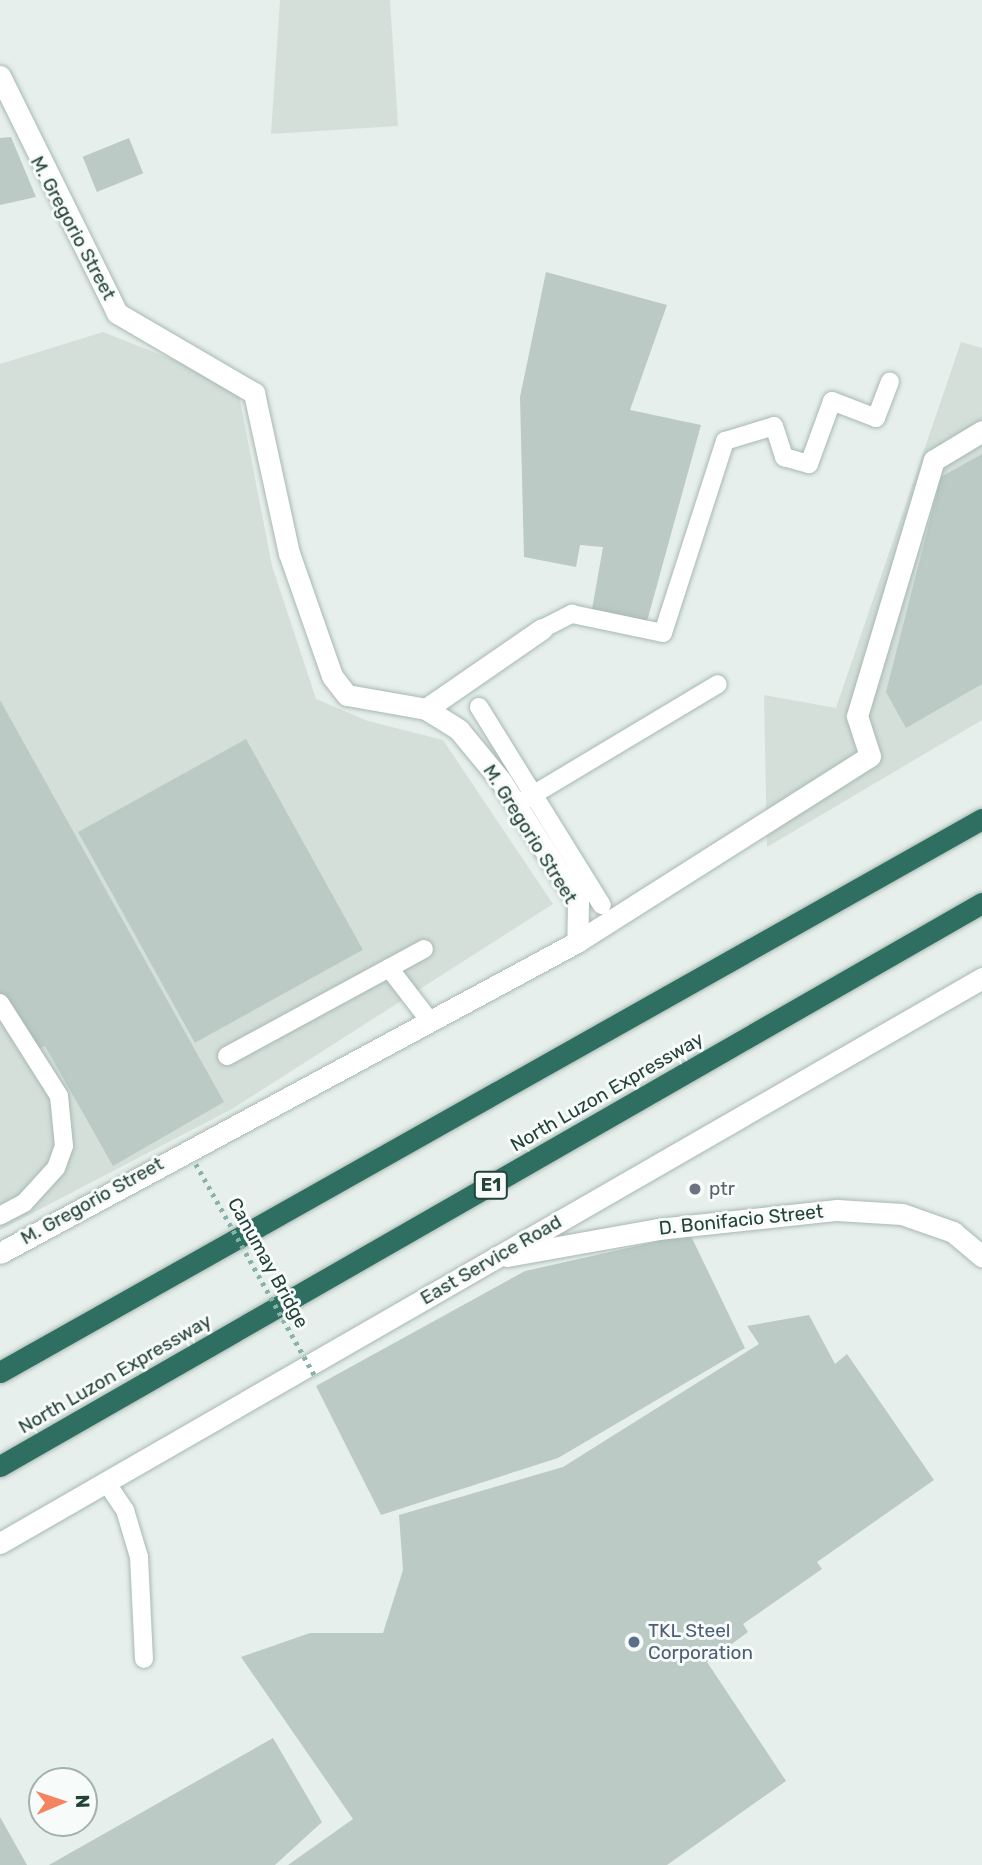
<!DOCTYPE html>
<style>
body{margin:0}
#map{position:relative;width:982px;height:1865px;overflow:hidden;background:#e6efeb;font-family:Rubik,sans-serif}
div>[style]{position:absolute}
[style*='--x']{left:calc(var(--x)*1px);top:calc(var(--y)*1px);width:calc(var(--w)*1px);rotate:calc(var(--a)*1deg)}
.built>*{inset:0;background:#d4dfda}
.building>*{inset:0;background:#bbcac4;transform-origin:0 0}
.roads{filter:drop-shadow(0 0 2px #a8b8b2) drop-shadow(0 0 2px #a8b8b2)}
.lane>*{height:18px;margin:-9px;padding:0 9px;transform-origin:9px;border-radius:9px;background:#fff}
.street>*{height:21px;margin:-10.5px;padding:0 10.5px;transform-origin:10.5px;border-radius:10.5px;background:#fff}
.secondary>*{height:21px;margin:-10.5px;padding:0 10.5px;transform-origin:10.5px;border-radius:10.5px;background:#fff}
.highway>*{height:21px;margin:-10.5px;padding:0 10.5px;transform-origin:10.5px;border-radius:10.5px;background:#2f6f62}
.path-bridge>*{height:4.5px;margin-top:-2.25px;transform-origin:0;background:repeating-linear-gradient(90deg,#86b3a5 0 3.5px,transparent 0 8.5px)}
.dots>*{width:19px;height:19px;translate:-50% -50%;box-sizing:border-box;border:4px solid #f7fbf9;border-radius:50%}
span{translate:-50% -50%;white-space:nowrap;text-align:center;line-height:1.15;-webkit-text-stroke:6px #f7fbf9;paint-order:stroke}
.shield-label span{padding:2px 5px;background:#f7fbf9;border:2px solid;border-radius:5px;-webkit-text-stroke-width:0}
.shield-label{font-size:18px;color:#24423a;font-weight:700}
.street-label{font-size:19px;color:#24423a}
.worship-label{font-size:19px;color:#5b616d}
.left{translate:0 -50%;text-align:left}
.service-label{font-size:19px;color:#4e5e75}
.north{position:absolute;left:28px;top:1767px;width:70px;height:70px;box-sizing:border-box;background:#f7fbf9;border:2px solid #a3b1ad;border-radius:50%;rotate:88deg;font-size:19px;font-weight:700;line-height:28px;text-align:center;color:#24423a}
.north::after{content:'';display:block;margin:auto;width:24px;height:32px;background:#f4845f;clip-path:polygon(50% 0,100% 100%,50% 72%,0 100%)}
</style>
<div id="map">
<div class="built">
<i style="clip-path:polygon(280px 0,390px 0,398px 126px,271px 134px)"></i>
<i style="clip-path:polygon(103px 332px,237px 385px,272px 566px,316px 699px,368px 721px,443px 740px,553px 904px,232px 1109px,0 1230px,0 364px)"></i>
<i style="clip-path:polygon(961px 342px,982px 348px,982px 720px,767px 847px,764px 695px,836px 708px)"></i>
</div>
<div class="building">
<i style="clip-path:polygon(11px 137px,36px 197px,0 205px,0 138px)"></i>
<i style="left:129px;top:138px;width:38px;height:50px;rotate:68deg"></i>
<i style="clip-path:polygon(546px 272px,667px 305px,630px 410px,701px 425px,646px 625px,591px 615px,603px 547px,580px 545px,576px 567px,524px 557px,520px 397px)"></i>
<i style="clip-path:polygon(982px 454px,982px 684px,906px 728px,886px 692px,941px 477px)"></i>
<i style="clip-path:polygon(0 700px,224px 1102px,113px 1166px,45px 1046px,32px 1052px,0 995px)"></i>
<i style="left:246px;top:739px;width:241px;height:192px;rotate:61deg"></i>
<i style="clip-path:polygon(690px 1234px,745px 1348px,558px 1458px,381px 1515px,316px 1386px,525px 1271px)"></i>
<i style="clip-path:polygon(809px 1315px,835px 1364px,847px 1354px,934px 1480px,817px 1562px,822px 1569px,743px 1624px,748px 1632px,707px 1662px,786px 1781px,667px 1865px,288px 1865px,353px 1819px,241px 1657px,310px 1633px,383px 1633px,403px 1570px,399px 1515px,563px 1467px,759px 1344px,747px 1326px)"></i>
<i style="clip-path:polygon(273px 1738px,322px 1822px,275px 1865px,49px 1865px)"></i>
<i style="clip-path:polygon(0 1817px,27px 1865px,0 1865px)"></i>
</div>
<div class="roads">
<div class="lane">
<i style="--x:542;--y:629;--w:34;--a:-27"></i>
<i style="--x:572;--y:614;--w:93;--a:11.8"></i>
<i style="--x:663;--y:633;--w:202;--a:-72.1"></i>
<i style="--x:725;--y:441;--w:51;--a:-17"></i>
<i style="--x:774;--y:426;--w:33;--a:72"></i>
<i style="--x:784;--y:457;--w:26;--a:16"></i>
<i style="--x:809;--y:464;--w:67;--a:-69.9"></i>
<i style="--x:832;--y:401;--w:47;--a:21.1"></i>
<i style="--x:876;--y:418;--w:39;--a:-69"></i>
<i style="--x:479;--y:707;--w:233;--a:58.2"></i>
<i style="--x:516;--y:805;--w:235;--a:-30.9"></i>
<i style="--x:389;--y:968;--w:66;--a:52.4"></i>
<i style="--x:0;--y:1003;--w:110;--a:57.6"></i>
<i style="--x:59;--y:1096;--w:50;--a:84.3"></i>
<i style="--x:64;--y:1146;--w:23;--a:110"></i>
<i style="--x:56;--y:1168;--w:47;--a:132.4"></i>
<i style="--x:24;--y:1203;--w:27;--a:152"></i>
<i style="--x:227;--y:1056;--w:224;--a:-28.5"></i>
<i style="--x:106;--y:1482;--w:34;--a:56"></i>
<i style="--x:125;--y:1510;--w:49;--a:73.4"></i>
<i style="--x:139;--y:1557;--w:102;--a:87.2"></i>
</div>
<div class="street">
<i style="--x:0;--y:76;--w:264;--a:63.7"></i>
<i style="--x:117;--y:313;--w:159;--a:30.3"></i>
<i style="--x:254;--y:393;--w:164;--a:77.7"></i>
<i style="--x:289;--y:553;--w:130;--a:70.7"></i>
<i style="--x:332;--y:676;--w:24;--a:52"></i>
<i style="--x:347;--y:695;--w:80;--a:10"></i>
<i style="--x:426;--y:709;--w:39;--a:32"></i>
<i style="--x:459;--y:730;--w:66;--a:50.5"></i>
<i style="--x:501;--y:781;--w:144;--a:57.7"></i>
<i style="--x:578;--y:903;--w:39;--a:91"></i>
<i style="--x:577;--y:942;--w:655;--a:151.68"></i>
<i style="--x:426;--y:709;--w:141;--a:-34.6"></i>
<i style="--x:577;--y:942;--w:347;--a:-32.4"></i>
<i style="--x:870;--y:756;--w:42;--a:-108"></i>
<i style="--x:857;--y:716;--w:267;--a:-73.3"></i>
<i style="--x:934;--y:460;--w:56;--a:-31.1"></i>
</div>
<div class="secondary">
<i style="--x:507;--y:1256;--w:153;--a:-10.1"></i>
<i style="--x:658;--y:1229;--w:180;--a:-6.1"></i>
<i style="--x:837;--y:1210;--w:65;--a:3.5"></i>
<i style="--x:902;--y:1214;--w:54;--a:19.4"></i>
<i style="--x:953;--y:1232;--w:38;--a:40"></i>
<i style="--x:0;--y:1543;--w:1133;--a:-29.91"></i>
</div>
<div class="highway">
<i style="--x:0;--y:1372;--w:1127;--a:-29.39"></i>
<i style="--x:0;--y:1466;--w:1132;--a:-29.83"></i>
</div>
</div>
<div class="path-bridge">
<i style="--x:196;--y:1164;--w:243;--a:60.7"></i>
</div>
<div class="dots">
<i style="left:695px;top:1189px;background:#6b7280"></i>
<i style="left:634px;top:1642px;background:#5c6f8a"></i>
</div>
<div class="shield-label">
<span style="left:491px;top:1185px">E1</span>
</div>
<div class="street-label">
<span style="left:73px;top:228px;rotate:62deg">M. Gregorio Street</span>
<span style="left:530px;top:834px;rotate:58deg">M. Gregorio Street</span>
<span style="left:607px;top:1092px;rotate:-30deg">North Luzon Expressway</span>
<span style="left:92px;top:1201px;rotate:-29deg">M. Gregorio Street</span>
<span style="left:741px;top:1220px;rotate:-6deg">D. Bonifacio Street</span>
<span style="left:491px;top:1260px;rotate:-30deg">East Service Road</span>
<span style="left:268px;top:1263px;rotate:61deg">Canumay Bridge</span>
<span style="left:115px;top:1374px;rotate:-30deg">North Luzon Expressway</span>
</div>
<div class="worship-label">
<span class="left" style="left:709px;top:1189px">ptr</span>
</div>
<div class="service-label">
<span class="left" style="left:648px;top:1642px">TKL Steel<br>Corporation</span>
</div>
<div class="north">N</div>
</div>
